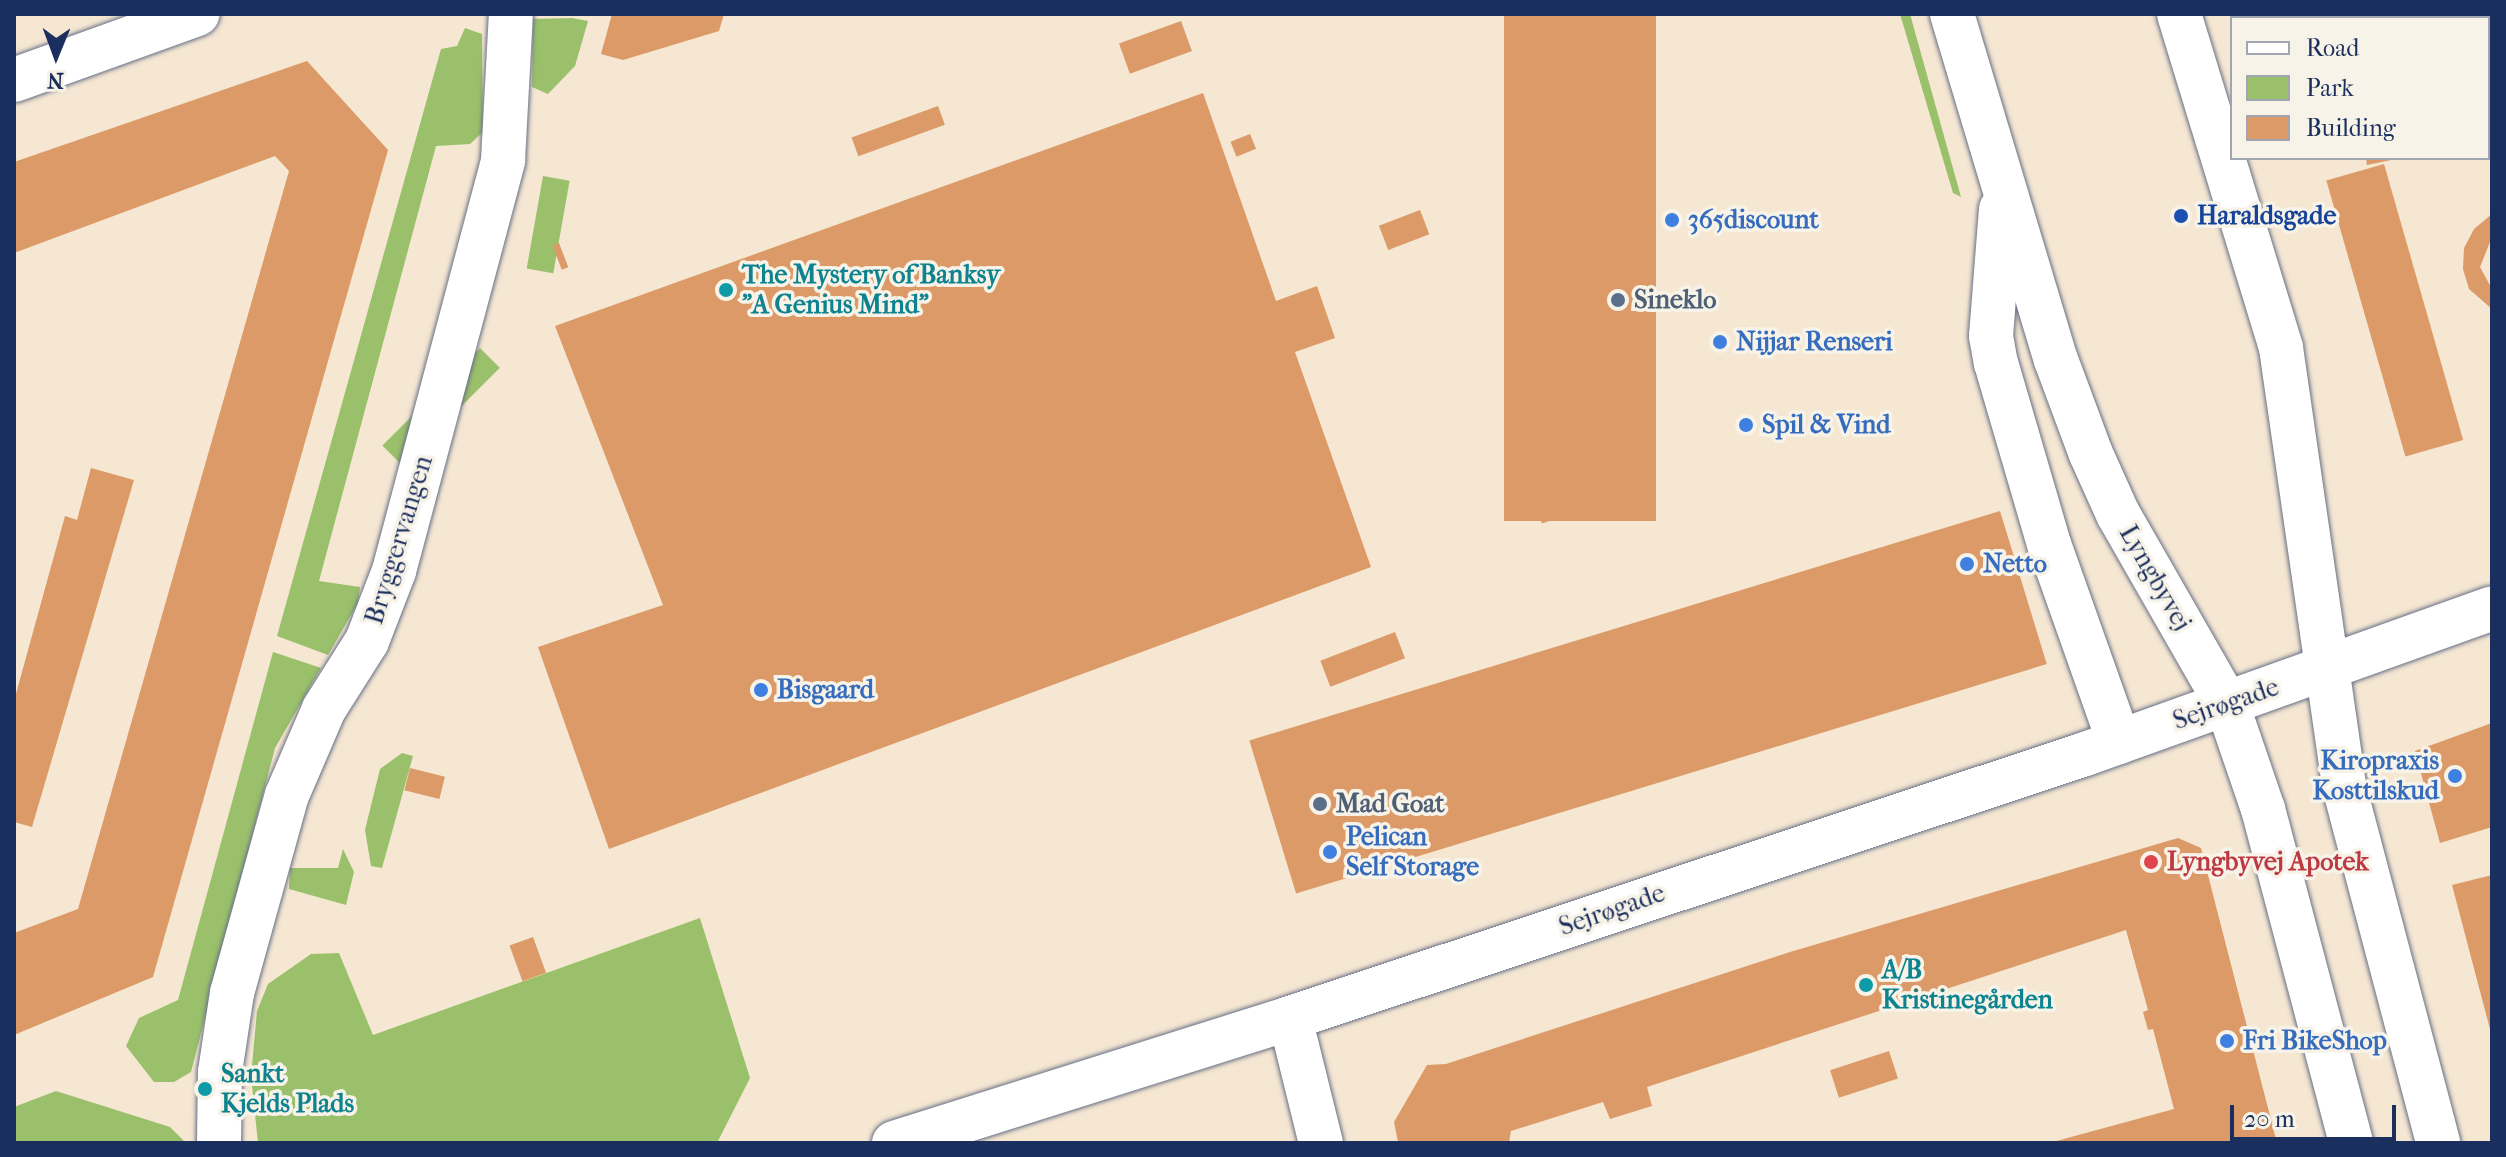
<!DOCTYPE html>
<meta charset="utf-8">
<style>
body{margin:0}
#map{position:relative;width:2506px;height:1157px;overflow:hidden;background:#f5e7d2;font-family:"IM FELL French Canon",serif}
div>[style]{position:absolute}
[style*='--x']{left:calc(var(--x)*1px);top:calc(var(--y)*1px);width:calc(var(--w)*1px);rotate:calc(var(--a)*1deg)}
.green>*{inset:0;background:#9bc06b;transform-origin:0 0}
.building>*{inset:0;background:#db9a67;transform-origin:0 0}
.roads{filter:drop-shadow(0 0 2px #676f87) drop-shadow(0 0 2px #676f87)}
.minor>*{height:44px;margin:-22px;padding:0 22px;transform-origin:22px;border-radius:22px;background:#fff}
.dots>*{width:22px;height:22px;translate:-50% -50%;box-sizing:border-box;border:4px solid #f7f3e8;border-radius:50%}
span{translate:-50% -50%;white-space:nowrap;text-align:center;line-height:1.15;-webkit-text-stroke:7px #f7f3e8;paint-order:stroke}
.transit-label{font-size:26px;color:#164399;font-weight:700}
.left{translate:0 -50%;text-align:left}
.shop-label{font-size:26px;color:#366cbe;font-weight:700}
.right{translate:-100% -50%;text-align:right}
.culture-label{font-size:26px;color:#0d838f;font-weight:700}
.service-label{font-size:26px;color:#4e5e75;font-weight:700}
.street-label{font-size:26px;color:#1b2f5e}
.health-label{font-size:26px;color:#be3a42;font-weight:700}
.frame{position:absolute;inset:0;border:16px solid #1b2f5e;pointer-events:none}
.legend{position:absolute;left:2230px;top:16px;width:260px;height:144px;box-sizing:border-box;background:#f7f3e8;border:2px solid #9fa5b1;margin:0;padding:10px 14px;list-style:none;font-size:24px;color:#1b2f5e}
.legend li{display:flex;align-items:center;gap:16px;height:40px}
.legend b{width:40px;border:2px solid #9fa5b1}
.north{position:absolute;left:16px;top:16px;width:80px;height:80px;-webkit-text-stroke:6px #f7f3e8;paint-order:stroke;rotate:181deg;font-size:22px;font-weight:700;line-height:32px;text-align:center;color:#1b2f5e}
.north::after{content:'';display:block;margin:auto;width:28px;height:36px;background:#1b2f5e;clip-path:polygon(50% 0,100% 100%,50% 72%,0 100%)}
.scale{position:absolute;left:2230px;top:1105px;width:166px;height:36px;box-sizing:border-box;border:4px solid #1b2f5e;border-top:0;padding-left:10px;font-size:24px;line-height:28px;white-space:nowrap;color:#1b2f5e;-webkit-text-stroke:6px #f7f3e8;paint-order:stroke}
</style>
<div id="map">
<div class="green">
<i style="clip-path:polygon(1900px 14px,1910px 14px,1961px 197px,1953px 193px)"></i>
<i style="clip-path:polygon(572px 18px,588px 21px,575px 66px,548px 94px,532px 87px,533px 19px)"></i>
<i style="clip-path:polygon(465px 28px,482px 34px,483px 132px,470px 144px,436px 146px,319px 581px,360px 587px,358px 603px,328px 655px,277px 636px,441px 49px,457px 46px)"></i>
<i style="left:543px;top:176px;width:27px;height:94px;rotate:10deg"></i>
<i style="left:480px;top:348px;width:28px;height:138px;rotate:45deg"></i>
<i style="clip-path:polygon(273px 652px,321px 668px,275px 748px,191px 1072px,174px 1082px,154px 1082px,126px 1046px,139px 1018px,178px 1000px)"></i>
<i style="clip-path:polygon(402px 753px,413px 756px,382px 868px,371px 866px,365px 830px,380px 769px)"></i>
<i style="clip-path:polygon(343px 849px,354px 872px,346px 905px,289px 889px,290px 868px,338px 868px)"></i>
<i style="clip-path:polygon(700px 918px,750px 1078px,717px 1143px,258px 1143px,251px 1076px,257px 1011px,268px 984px,311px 954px,339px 953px,373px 1035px)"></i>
<i style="clip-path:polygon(56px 1091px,170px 1127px,186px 1143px,14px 1143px,14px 1107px)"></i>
</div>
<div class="building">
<i style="clip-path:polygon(612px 14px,724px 14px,719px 31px,623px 60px,601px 54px)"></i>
<i style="left:1504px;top:14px;width:152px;height:507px"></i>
<i style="left:2389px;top:14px;width:62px;height:4px"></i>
<i style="left:1181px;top:21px;width:32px;height:66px;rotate:70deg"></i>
<i style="clip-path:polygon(307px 61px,388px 150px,153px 977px,14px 1035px,14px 933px,78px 909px,289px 171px,275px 156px,14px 253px,14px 162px)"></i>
<i style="clip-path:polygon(1203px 93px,1276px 301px,1317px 286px,1335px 338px,1295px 352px,1371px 567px,609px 849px,538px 647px,663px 605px,555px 326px)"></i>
<i style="left:938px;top:106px;width:20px;height:92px;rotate:70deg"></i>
<i style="left:1250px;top:134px;width:16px;height:21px;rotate:68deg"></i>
<i style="clip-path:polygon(2366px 158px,2396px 158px,2396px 159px,2367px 165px)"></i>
<i style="left:2384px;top:164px;width:287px;height:60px;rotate:74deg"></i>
<i style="left:1420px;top:210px;width:26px;height:44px;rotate:69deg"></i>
<i style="clip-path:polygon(2492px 214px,2492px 237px,2480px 267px,2492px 289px,2492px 309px,2469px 289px,2463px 269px,2464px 248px,2474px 229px)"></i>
<i style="left:559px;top:243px;width:26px;height:7px;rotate:69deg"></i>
<i style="left:1531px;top:305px;width:52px;height:21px;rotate:72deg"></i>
<i style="left:1555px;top:439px;width:75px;height:41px;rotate:70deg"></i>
<i style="clip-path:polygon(91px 468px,134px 480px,32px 827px,14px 822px,14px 701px,65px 516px,77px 520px)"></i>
<i style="left:2000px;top:511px;width:160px;height:785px;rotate:73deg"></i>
<i style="left:1395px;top:632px;width:28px;height:80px;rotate:69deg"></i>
<i style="clip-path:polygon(2492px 723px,2492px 827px,2440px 843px,2415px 751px)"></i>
<i style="left:410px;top:768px;width:36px;height:23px;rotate:14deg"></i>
<i style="clip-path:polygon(2178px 838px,2201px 848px,2277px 1143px,2049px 1143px,2174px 1109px,2153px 1029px,2148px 1030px,2143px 1012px,2148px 1010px,2126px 930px,1647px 1087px,1652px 1106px,1610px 1119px,1603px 1102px,1511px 1131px,1509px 1143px,1398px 1142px,1394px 1122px,1427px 1065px,1446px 1064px,1790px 952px)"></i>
<i style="clip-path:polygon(2492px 875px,2492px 1032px,2491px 1033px,2452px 885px)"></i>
<i style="left:533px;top:937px;width:38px;height:25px;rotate:70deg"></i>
<i style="left:1889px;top:1051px;width:29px;height:62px;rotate:72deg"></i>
</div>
<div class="roads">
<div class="minor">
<i style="--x:1952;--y:14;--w:361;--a:73.3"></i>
<i style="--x:2056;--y:360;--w:100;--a:69.6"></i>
<i style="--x:2091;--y:454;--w:66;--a:65.8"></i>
<i style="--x:2118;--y:514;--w:219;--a:60.2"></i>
<i style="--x:2227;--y:704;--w:111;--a:71.1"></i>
<i style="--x:2263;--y:809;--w:345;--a:75.2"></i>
<i style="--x:2179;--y:14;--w:349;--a:73"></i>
<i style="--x:2281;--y:348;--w:447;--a:81.8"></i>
<i style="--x:2345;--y:790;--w:365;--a:75.2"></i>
<i style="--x:14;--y:80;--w:195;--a:-19.8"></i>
<i style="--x:2001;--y:209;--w:127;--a:94.5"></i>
<i style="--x:1991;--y:336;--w:27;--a:80"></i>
<i style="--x:1996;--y:363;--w:189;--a:73.7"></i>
<i style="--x:2049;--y:544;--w:210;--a:70.5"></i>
<i style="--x:1290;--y:1018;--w:129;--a:76.1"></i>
<i style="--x:219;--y:1143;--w:71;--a:-89.2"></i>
<i style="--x:220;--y:1072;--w:80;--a:-81.4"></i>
<i style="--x:232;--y:993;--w:205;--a:-74.5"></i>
<i style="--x:287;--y:795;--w:94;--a:-66.7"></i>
<i style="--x:324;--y:709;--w:80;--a:-57.7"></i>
<i style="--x:367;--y:641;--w:75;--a:-68.9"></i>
<i style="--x:394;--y:571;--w:425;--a:-75.1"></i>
<i style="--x:503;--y:160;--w:146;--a:-86.9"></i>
<i style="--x:894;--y:1143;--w:415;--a:-17.5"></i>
<i style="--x:1290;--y:1018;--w:838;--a:-18.37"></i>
<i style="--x:2085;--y:754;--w:432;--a:-19.7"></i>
</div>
</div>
<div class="dots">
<i style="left:2181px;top:216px;background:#1a4fb4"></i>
<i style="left:1672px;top:220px;background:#3f7fe0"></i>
<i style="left:726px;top:290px;background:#0f9aa8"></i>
<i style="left:1618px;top:300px;background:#5c6f8a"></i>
<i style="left:1720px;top:342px;background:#3f7fe0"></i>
<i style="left:1746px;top:425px;background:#3f7fe0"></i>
<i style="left:1967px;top:564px;background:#3f7fe0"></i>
<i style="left:761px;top:690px;background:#3f7fe0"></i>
<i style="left:2455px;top:776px;background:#3f7fe0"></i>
<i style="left:1320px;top:804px;background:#5c6f8a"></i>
<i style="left:1330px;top:852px;background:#3f7fe0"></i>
<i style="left:2151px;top:862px;background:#e0444e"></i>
<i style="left:1866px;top:985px;background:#0f9aa8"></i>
<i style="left:2227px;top:1041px;background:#3f7fe0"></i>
<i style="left:205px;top:1089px;background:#0f9aa8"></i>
</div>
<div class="transit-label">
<span class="left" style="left:2197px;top:216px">Haraldsgade</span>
</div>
<div class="shop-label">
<span class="left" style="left:1688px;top:220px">365discount</span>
<span class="left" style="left:1736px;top:342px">Nijjar Renseri</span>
<span class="left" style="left:1762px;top:425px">Spil &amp; Vind</span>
<span class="left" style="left:1983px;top:564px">Netto</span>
<span class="left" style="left:777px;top:690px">Bisgaard</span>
<span class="right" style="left:2439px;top:776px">Kiropraxis<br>Kosttilskud</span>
<span class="left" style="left:1346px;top:852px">Pelican<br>Self Storage</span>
<span class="left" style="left:2243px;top:1041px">Fri BikeShop</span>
</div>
<div class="culture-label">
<span class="left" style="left:742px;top:290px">The Mystery of Banksy<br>"A Genius Mind"</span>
<span class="left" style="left:1882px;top:985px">A/B<br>Kristinegården</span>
<span class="left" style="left:221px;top:1089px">Sankt<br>Kjelds Plads</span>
</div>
<div class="service-label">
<span class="left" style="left:1634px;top:300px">Sineklo</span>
<span class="left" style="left:1336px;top:804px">Mad Goat</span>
</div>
<div class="street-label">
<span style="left:399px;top:540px;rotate:-73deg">Bryggervangen</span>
<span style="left:2155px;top:578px;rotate:60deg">Lyngbyvej</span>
<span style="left:2226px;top:704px;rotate:-19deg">Sejrøgade</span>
<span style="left:1612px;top:910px;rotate:-19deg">Sejrøgade</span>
</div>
<div class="health-label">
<span class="left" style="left:2167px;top:862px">Lyngbyvej Apotek</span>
</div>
<div class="frame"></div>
<ul class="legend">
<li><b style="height:10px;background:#fff"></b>Road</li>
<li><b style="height:22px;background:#9bc06b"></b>Park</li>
<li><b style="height:22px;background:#db9a67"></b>Building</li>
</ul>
<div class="north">N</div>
<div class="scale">20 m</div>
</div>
